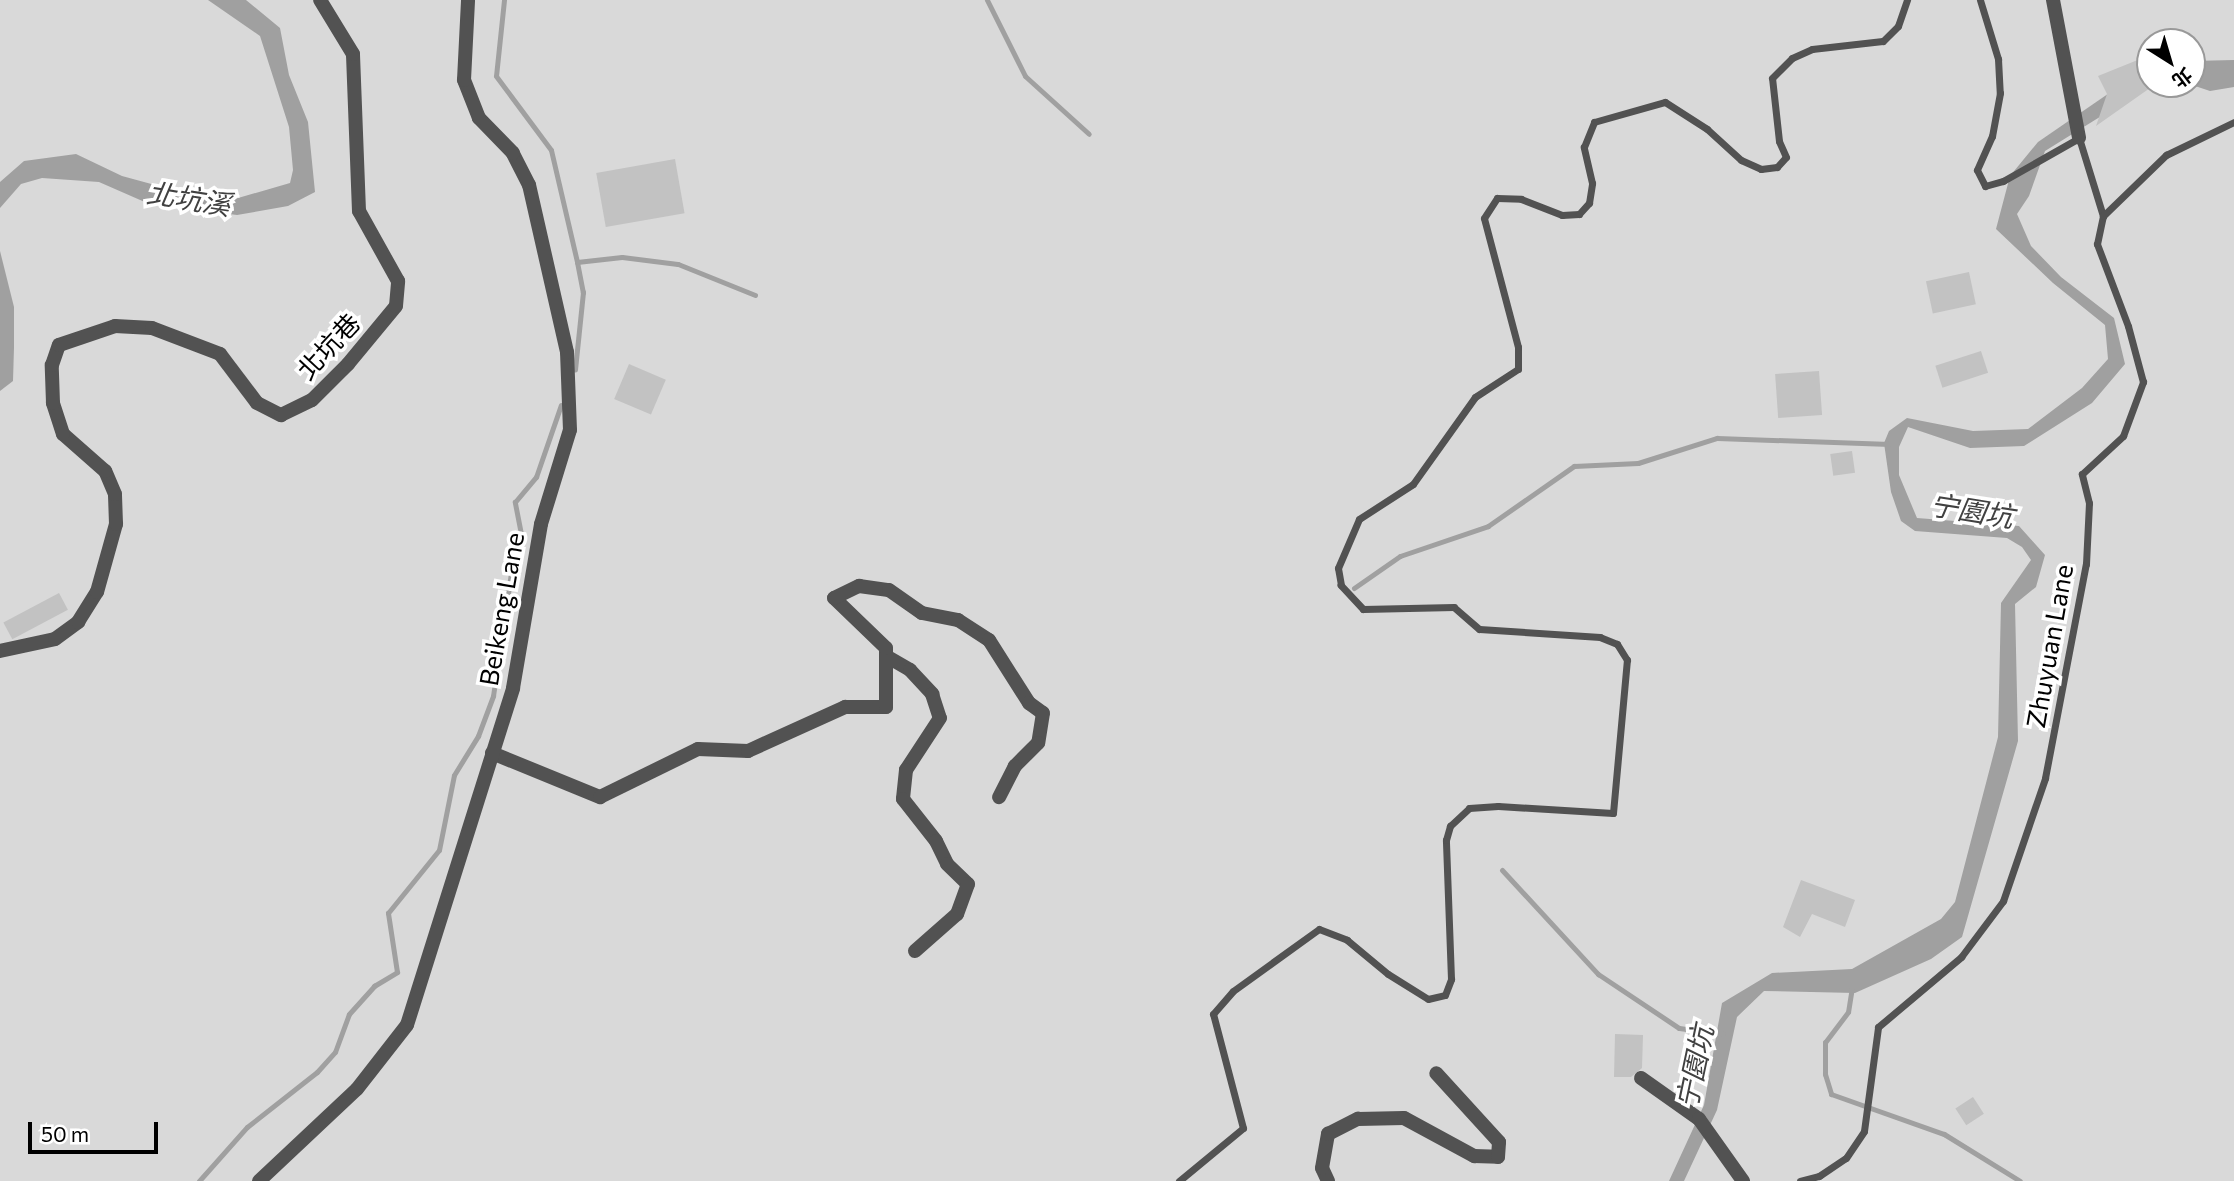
<!DOCTYPE html>
<meta charset="utf-8">
<style>
body{margin:0}
#map{position:relative;width:2234px;height:1181px;overflow:hidden;background:#fff;font-family:Commissioner,"Noto Sans TC",sans-serif}
div>[style]{position:absolute}
[style*='--x']{left:calc(var(--x)*1px);top:calc(var(--y)*1px);width:calc(var(--w)*1px);rotate:calc(var(--a)*1deg)}
.green>*{inset:0;background:#d9d9d9}
.water>*{inset:0;background:#a0a0a0}
.stream>*{height:5px;margin:-2.5px;padding:0 2.5px;transform-origin:2.5px;border-radius:2.5px;background:#a0a0a0}
.building>*{inset:0;background:#c2c2c2;transform-origin:0 0}
.lane>*{height:7px;margin:-3.5px;padding:0 3.5px;transform-origin:3.5px;border-radius:3.5px;background:#525252}
.street>*{height:14px;margin:-7px;padding:0 7px;transform-origin:7px;border-radius:7px;background:#525252}
span{translate:-50% -50%;white-space:nowrap;text-align:center;line-height:1.15;-webkit-text-stroke:7px #fff;paint-order:stroke}
.street-label{font-size:26px;color:#000}
.water-label{font-size:28px;color:#414141;font-style:italic}
.north{position:absolute;left:2136px;top:28px;width:70px;height:70px;box-sizing:border-box;background:#fff;border:2px solid #999;border-radius:50%;rotate:143deg;font-size:19px;font-weight:700;line-height:28px;text-align:center;color:#000}
.north::after{content:'';display:block;margin:auto;width:24px;height:32px;background:#000;clip-path:polygon(50% 0,100% 100%,50% 72%,0 100%)}
.scale{position:absolute;left:28px;top:1122px;width:130px;height:32px;box-sizing:border-box;border:4px solid #000;border-top:0;padding-left:9px;font-size:21px;line-height:24px;white-space:nowrap;color:#000;-webkit-text-stroke:5px #fff;paint-order:stroke}
</style>
<div id="map">
<div class="green">
<i style="clip-path:polygon(evenodd,0 0,2234px 0,2234px 1181px,0 1181px,0 0,2150px 42px,2192px 42px,2192px 84px,2150px 84px,2150px 42px)"></i>
</div>
<div class="water">
<i style="clip-path:polygon(208px 0,246px 0,280px 28px,289px 75px,308px 122px,315px 192px,288px 206px,237px 215px,147px 203px,99px 182px,42px 178px,21px 184px,0 208px,0 182px,24px 161px,76px 154px,122px 176px,221px 203px,290px 183px,293px 170px,289px 127px,260px 36px)"></i>
<i style="clip-path:polygon(2234px 60px,2234px 87px,2210px 91px,2189px 84px,2192px 61px)"></i>
<i style="clip-path:polygon(2150px 65px,2103px 115px,2045px 151px,2029px 196px,2017px 214px,2031px 246px,2061px 277px,2114px 318px,2125px 364px,2092px 403px,2024px 446px,1970px 448px,1908px 427px,1899px 447px,1899px 475px,1917px 518px,2019px 526px,2045px 555px,2036px 587px,2015px 604px,2018px 741px,1962px 937px,1931px 959px,1855px 993px,1764px 991px,1737px 1017px,1717px 1110px,1684px 1181px,1669px 1181px,1704px 1105px,1722px 1003px,1772px 973px,1852px 969px,1941px 919px,1955px 902px,1998px 737px,2001px 603px,2031px 560px,2022px 547px,2007px 538px,1915px 531px,1901px 521px,1891px 492px,1884px 443px,1889px 431px,1907px 418px,1973px 431px,2028px 429px,2082px 388px,2108px 359px,2105px 325px,2053px 283px,1996px 229px,2010px 176px,2038px 142px)"></i>
<i style="clip-path:polygon(0 251px,14px 307px,14px 347px,13px 381px,0 391px)"></i>
</div>
<div class="stream">
<i style="--x:504;--y:0;--w:76;--a:96"></i>
<i style="--x:496;--y:76;--w:92;--a:53.4"></i>
<i style="--x:551;--y:150;--w:115;--a:76.9"></i>
<i style="--x:577;--y:262;--w:31;--a:79"></i>
<i style="--x:583;--y:292;--w:78;--a:95.9"></i>
<i style="--x:987;--y:0;--w:85;--a:63.4"></i>
<i style="--x:1025;--y:76;--w:86;--a:42.2"></i>
<i style="--x:577;--y:262;--w:45;--a:-6.3"></i>
<i style="--x:622;--y:257;--w:56;--a:7.1"></i>
<i style="--x:678;--y:264;--w:83;--a:21.9"></i>
<i style="--x:1354;--y:588;--w:56;--a:-34.8"></i>
<i style="--x:1400;--y:556;--w:93;--a:-18.8"></i>
<i style="--x:1488;--y:526;--w:105;--a:-34.9"></i>
<i style="--x:1574;--y:466;--w:64;--a:-2.7"></i>
<i style="--x:1638;--y:463;--w:83;--a:-17.6"></i>
<i style="--x:1717;--y:438;--w:173;--a:2"></i>
<i style="--x:1502;--y:870;--w:142;--a:47.3"></i>
<i style="--x:1598;--y:974;--w:97;--a:33.7"></i>
<i style="--x:1679;--y:1028;--w:44;--a:7.8"></i>
<i style="--x:1852;--y:987;--w:25;--a:99"></i>
<i style="--x:1848;--y:1012;--w:38;--a:127"></i>
<i style="--x:1825;--y:1042;--w:32;--a:90"></i>
<i style="--x:1825;--y:1074;--w:21;--a:73"></i>
<i style="--x:1831;--y:1094;--w:120;--a:19.5"></i>
<i style="--x:1944;--y:1134;--w:89;--a:31.7"></i>
<i style="--x:199;--y:1181;--w:72;--a:-48.4"></i>
<i style="--x:247;--y:1127;--w:89;--a:-38.2"></i>
<i style="--x:317;--y:1072;--w:27;--a:-48"></i>
<i style="--x:335;--y:1052;--w:40;--a:-69.8"></i>
<i style="--x:349;--y:1014;--w:38;--a:-48"></i>
<i style="--x:374;--y:986;--w:27;--a:-31"></i>
<i style="--x:397;--y:972;--w:60;--a:-98.7"></i>
<i style="--x:388;--y:913;--w:81;--a:-51"></i>
<i style="--x:439;--y:850;--w:76;--a:-78.7"></i>
<i style="--x:454;--y:775;--w:46;--a:-58.4"></i>
<i style="--x:478;--y:736;--w:43;--a:-69.4"></i>
<i style="--x:493;--y:696;--w:125;--a:-81.7"></i>
<i style="--x:511;--y:572;--w:39;--a:-75"></i>
<i style="--x:521;--y:534;--w:33;--a:-101"></i>
<i style="--x:515;--y:502;--w:33;--a:-50"></i>
<i style="--x:536;--y:477;--w:76;--a:-70.9"></i>
</div>
<div class="building">
<i style="clip-path:polygon(2150px 55px,2150px 88px,2096px 126px,2107px 94px,2098px 76px)"></i>
<i style="left:675px;top:159px;width:55px;height:80px;rotate:80deg"></i>
<i style="left:1969px;top:272px;width:33px;height:44px;rotate:78deg"></i>
<i style="left:1981px;top:351px;width:23px;height:48px;rotate:72deg"></i>
<i style="left:629px;top:364px;width:40px;height:38px;rotate:23deg"></i>
<i style="left:1819px;top:371px;width:44px;height:44px;rotate:86deg"></i>
<i style="left:1852px;top:451px;width:22px;height:22px;rotate:82deg"></i>
<i style="left:59px;top:593px;width:19px;height:63px;rotate:62deg"></i>
<i style="clip-path:polygon(1801px 880px,1855px 900px,1845px 927px,1812px 914px,1800px 937px,1783px 927px)"></i>
<i style="clip-path:polygon(1615px 1034px,1643px 1035px,1642px 1068px,1631px 1077px,1614px 1077px)"></i>
<i style="left:1973px;top:1097px;width:20px;height:21px;rotate:57deg"></i>
</div>
<div class="lane">
<i style="--x:1980;--y:0;--w:62;--a:73"></i>
<i style="--x:1998;--y:59;--w:34;--a:87"></i>
<i style="--x:2000;--y:93;--w:44;--a:100.5"></i>
<i style="--x:1992;--y:136;--w:37;--a:114"></i>
<i style="--x:1977;--y:170;--w:18;--a:63"></i>
<i style="--x:1985;--y:186;--w:19;--a:-16"></i>
<i style="--x:2003;--y:181;--w:87;--a:-29.5"></i>
<i style="--x:2079;--y:138;--w:82;--a:72.9"></i>
<i style="--x:1179;--y:1181;--w:83;--a:-39.6"></i>
<i style="--x:1243;--y:1128;--w:118;--a:-104.7"></i>
<i style="--x:1213;--y:1014;--w:30;--a:-49"></i>
<i style="--x:1233;--y:991;--w:106;--a:-35.8"></i>
<i style="--x:1319;--y:929;--w:30;--a:21"></i>
<i style="--x:1347;--y:940;--w:53;--a:39.7"></i>
<i style="--x:1388;--y:974;--w:47;--a:32"></i>
<i style="--x:1428;--y:999;--w:17;--a:-13"></i>
<i style="--x:1445;--y:995;--w:17;--a:-69"></i>
<i style="--x:1451;--y:979;--w:139;--a:-92.1"></i>
<i style="--x:1446;--y:840;--w:15;--a:-74"></i>
<i style="--x:1450;--y:826;--w:26;--a:-43"></i>
<i style="--x:1469;--y:808;--w:29;--a:-4"></i>
<i style="--x:1498;--y:806;--w:115;--a:3.5"></i>
<i style="--x:1613;--y:813;--w:154;--a:-84.8"></i>
<i style="--x:1627;--y:660;--w:19;--a:-122"></i>
<i style="--x:1617;--y:644;--w:18;--a:-158"></i>
<i style="--x:1600;--y:637;--w:121;--a:-176.2"></i>
<i style="--x:1479;--y:629;--w:33;--a:-139"></i>
<i style="--x:1454;--y:607;--w:91;--a:178.7"></i>
<i style="--x:1363;--y:609;--w:33;--a:-133"></i>
<i style="--x:1341;--y:585;--w:17;--a:-100"></i>
<i style="--x:1338;--y:568;--w:53;--a:-66.8"></i>
<i style="--x:1359;--y:519;--w:64;--a:-32.9"></i>
<i style="--x:1413;--y:484;--w:107;--a:-54.5"></i>
<i style="--x:1475;--y:397;--w:51;--a:-33.1"></i>
<i style="--x:1518;--y:369;--w:22;--a:-90"></i>
<i style="--x:1518;--y:347;--w:133;--a:-104.8"></i>
<i style="--x:1484;--y:218;--w:24;--a:-57"></i>
<i style="--x:1497;--y:198;--w:24;--a:2"></i>
<i style="--x:1521;--y:199;--w:44;--a:21.3"></i>
<i style="--x:1562;--y:215;--w:17;--a:-3"></i>
<i style="--x:1579;--y:214;--w:15;--a:-48"></i>
<i style="--x:1589;--y:203;--w:20;--a:-81"></i>
<i style="--x:1592;--y:183;--w:37;--a:-103"></i>
<i style="--x:1584;--y:147;--w:27;--a:-68"></i>
<i style="--x:1594;--y:122;--w:74;--a:-15.7"></i>
<i style="--x:1665;--y:102;--w:50;--a:32.7"></i>
<i style="--x:1707;--y:129;--w:46;--a:42.4"></i>
<i style="--x:1741;--y:160;--w:22;--a:24"></i>
<i style="--x:1761;--y:169;--w:16;--a:-7"></i>
<i style="--x:1777;--y:167;--w:13;--a:-48"></i>
<i style="--x:1786;--y:157;--w:17;--a:-114"></i>
<i style="--x:1779;--y:141;--w:63;--a:-96.3"></i>
<i style="--x:1772;--y:78;--w:28;--a:-45"></i>
<i style="--x:1792;--y:58;--w:22;--a:-24"></i>
<i style="--x:1812;--y:49;--w:71;--a:-6.4"></i>
<i style="--x:1883;--y:41;--w:21;--a:-45"></i>
<i style="--x:1898;--y:26;--w:28;--a:-71"></i>
<i style="--x:1800;--y:1181;--w:20;--a:-15"></i>
<i style="--x:1819;--y:1176;--w:32;--a:-34"></i>
<i style="--x:1846;--y:1158;--w:32;--a:-56"></i>
<i style="--x:1864;--y:1131;--w:105;--a:-82.3"></i>
<i style="--x:1878;--y:1027;--w:109;--a:-40.1"></i>
<i style="--x:1961;--y:957;--w:70;--a:-53.1"></i>
<i style="--x:2003;--y:901;--w:130;--a:-71.1"></i>
<i style="--x:2045;--y:778;--w:218;--a:-79.2"></i>
<i style="--x:2086;--y:564;--w:61;--a:-87.2"></i>
<i style="--x:2089;--y:503;--w:30;--a:-104"></i>
<i style="--x:2082;--y:474;--w:56;--a:-42.8"></i>
<i style="--x:2123;--y:436;--w:58;--a:-69.7"></i>
<i style="--x:2143;--y:382;--w:58;--a:-105"></i>
<i style="--x:2128;--y:326;--w:88;--a:-110.7"></i>
<i style="--x:2097;--y:244;--w:29;--a:-78"></i>
<i style="--x:2103;--y:216;--w:88;--a:-44.1"></i>
<i style="--x:2166;--y:155;--w:76;--a:-25.9"></i>
</div>
<div class="street">
<i style="--x:2053;--y:0;--w:140;--a:79.3"></i>
<i style="--x:0;--y:651;--w:56;--a:-12.3"></i>
<i style="--x:55;--y:639;--w:29;--a:-36"></i>
<i style="--x:78;--y:622;--w:36;--a:-58"></i>
<i style="--x:97;--y:592;--w:71;--a:-74.4"></i>
<i style="--x:116;--y:524;--w:30;--a:-92"></i>
<i style="--x:115;--y:494;--w:25;--a:-113"></i>
<i style="--x:105;--y:471;--w:56;--a:-138.6"></i>
<i style="--x:63;--y:434;--w:33;--a:-108"></i>
<i style="--x:53;--y:403;--w:38;--a:-92"></i>
<i style="--x:52;--y:365;--w:21;--a:-71"></i>
<i style="--x:59;--y:345;--w:59;--a:-18.7"></i>
<i style="--x:115;--y:326;--w:37;--a:3"></i>
<i style="--x:152;--y:328;--w:73;--a:20.9"></i>
<i style="--x:220;--y:354;--w:61;--a:52.9"></i>
<i style="--x:257;--y:403;--w:27;--a:27"></i>
<i style="--x:281;--y:415;--w:34;--a:-26"></i>
<i style="--x:312;--y:400;--w:51;--a:-45"></i>
<i style="--x:348;--y:364;--w:75;--a:-50.4"></i>
<i style="--x:396;--y:306;--w:25;--a:-85"></i>
<i style="--x:398;--y:281;--w:80;--a:-119.1"></i>
<i style="--x:359;--y:211;--w:157;--a:-92.2"></i>
<i style="--x:353;--y:54;--w:63;--a:-121.4"></i>
<i style="--x:886;--y:656;--w:28;--a:30"></i>
<i style="--x:910;--y:670;--w:33;--a:47"></i>
<i style="--x:932;--y:694;--w:25;--a:72"></i>
<i style="--x:940;--y:718;--w:62;--a:123.2"></i>
<i style="--x:906;--y:770;--w:29;--a:96"></i>
<i style="--x:903;--y:799;--w:53;--a:51.8"></i>
<i style="--x:936;--y:841;--w:25;--a:64"></i>
<i style="--x:947;--y:864;--w:29;--a:44"></i>
<i style="--x:968;--y:884;--w:32;--a:110"></i>
<i style="--x:957;--y:914;--w:56;--a:138.6"></i>
<i style="--x:492;--y:753;--w:117;--a:22.2"></i>
<i style="--x:600;--y:797;--w:109;--a:-26.1"></i>
<i style="--x:698;--y:749;--w:50;--a:2.3"></i>
<i style="--x:748;--y:751;--w:107;--a:-24.4"></i>
<i style="--x:845;--y:707;--w:41;--a:0"></i>
<i style="--x:886;--y:707;--w:59;--a:-90"></i>
<i style="--x:886;--y:648;--w:72;--a:-136.1"></i>
<i style="--x:834;--y:598;--w:28;--a:-26"></i>
<i style="--x:859;--y:586;--w:30;--a:8"></i>
<i style="--x:889;--y:590;--w:40;--a:34.9"></i>
<i style="--x:922;--y:613;--w:37;--a:11"></i>
<i style="--x:958;--y:620;--w:37;--a:33"></i>
<i style="--x:989;--y:640;--w:75;--a:57.6"></i>
<i style="--x:1029;--y:703;--w:17;--a:36"></i>
<i style="--x:1043;--y:713;--w:30;--a:99"></i>
<i style="--x:1038;--y:743;--w:33;--a:135"></i>
<i style="--x:1015;--y:766;--w:35;--a:117"></i>
<i style="--x:1641;--y:1078;--w:71;--a:35.3"></i>
<i style="--x:1699;--y:1119;--w:76;--a:54.6"></i>
<i style="--x:259;--y:1181;--w:134;--a:-43.2"></i>
<i style="--x:357;--y:1089;--w:81;--a:-52"></i>
<i style="--x:407;--y:1025;--w:353;--a:-72.5"></i>
<i style="--x:513;--y:688;--w:166;--a:-80.3"></i>
<i style="--x:541;--y:524;--w:98;--a:-72.9"></i>
<i style="--x:570;--y:430;--w:78;--a:-92.2"></i>
<i style="--x:567;--y:352;--w:171;--a:-102.8"></i>
<i style="--x:529;--y:185;--w:36;--a:-117"></i>
<i style="--x:513;--y:153;--w:49;--a:-134.2"></i>
<i style="--x:479;--y:118;--w:41;--a:-111.5"></i>
<i style="--x:464;--y:80;--w:80;--a:-87.1"></i>
<i style="--x:1328;--y:1181;--w:14;--a:-115"></i>
<i style="--x:1322;--y:1168;--w:35;--a:-80"></i>
<i style="--x:1328;--y:1134;--w:34;--a:-27"></i>
<i style="--x:1358;--y:1119;--w:46;--a:-1.2"></i>
<i style="--x:1404;--y:1118;--w:80;--a:28.5"></i>
<i style="--x:1474;--y:1156;--w:24;--a:2"></i>
<i style="--x:1498;--y:1157;--w:15;--a:-86"></i>
<i style="--x:1499;--y:1142;--w:93;--a:-132.4"></i>
</div>
<div class="street-label">
<span style="left:328px;top:346px;rotate:-47deg">北坑巷</span>
<span style="left:501px;top:609px;rotate:-80deg">Beikeng Lane</span>
<span style="left:2049px;top:646px;rotate:-80deg">Zhuyuan Lane</span>
</div>
<div class="water-label">
<span style="left:189px;top:198px;rotate:9deg">北坑溪</span>
<span style="left:1972px;top:510px;rotate:9deg">宁園坑</span>
<span style="left:1694px;top:1067px;rotate:-78deg">宁園坑</span>
</div>
<div class="north">北</div>
<div class="scale">50 m</div>
</div>
